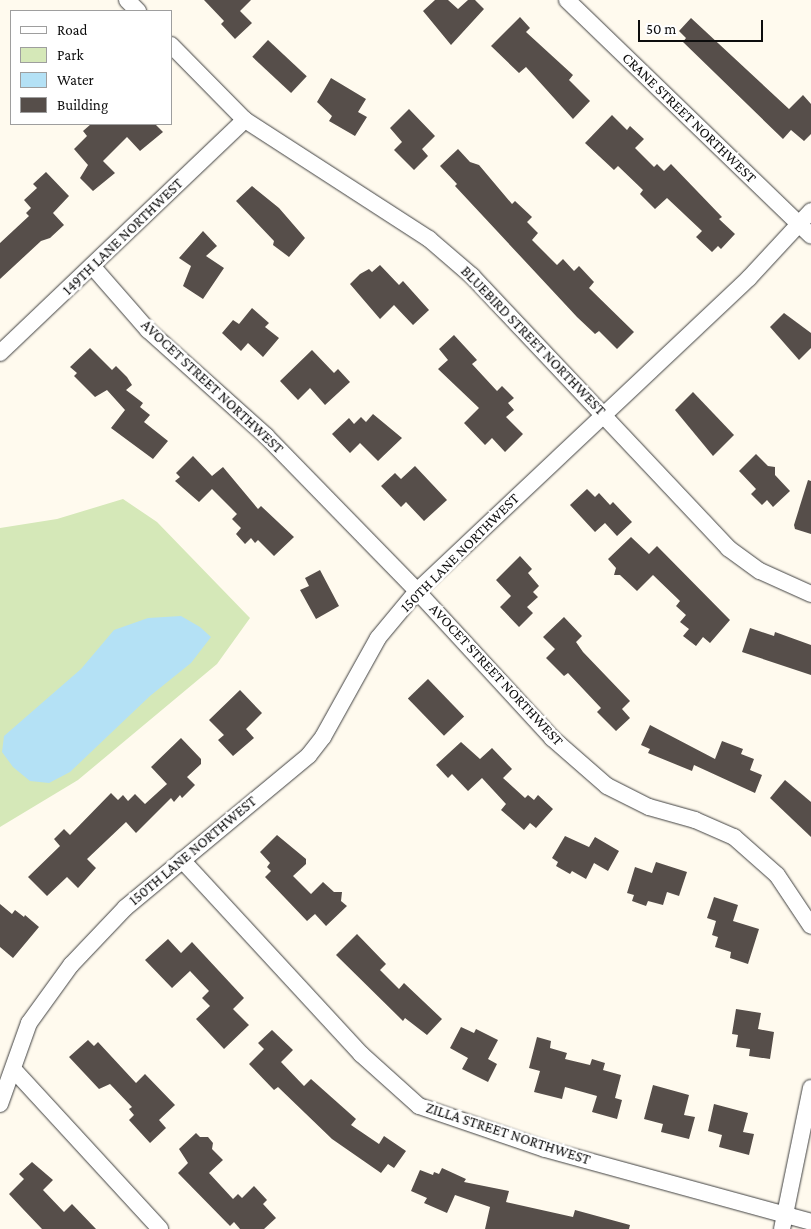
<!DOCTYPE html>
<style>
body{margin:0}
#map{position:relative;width:811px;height:1229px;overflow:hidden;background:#fffaee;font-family:"Crimson Pro",serif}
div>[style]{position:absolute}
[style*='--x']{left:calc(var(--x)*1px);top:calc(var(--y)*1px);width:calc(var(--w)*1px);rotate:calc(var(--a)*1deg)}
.green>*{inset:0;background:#d5e8b8}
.water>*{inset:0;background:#b4e1f5}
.building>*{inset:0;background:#564e4a;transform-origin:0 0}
.roads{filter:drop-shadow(0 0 1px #404040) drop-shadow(0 0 1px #404040)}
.minor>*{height:16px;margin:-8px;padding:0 8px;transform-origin:8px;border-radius:8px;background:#fff}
span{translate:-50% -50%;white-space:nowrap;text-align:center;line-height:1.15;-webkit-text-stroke:5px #fff;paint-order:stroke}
.street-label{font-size:15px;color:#0d0d0d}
.legend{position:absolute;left:10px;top:10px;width:162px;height:115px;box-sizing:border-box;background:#fff;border:1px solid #9e9e9e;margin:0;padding:6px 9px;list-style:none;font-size:15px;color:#0d0d0d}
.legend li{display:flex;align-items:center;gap:10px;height:25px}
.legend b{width:25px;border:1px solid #9e9e9e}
.scale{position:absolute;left:638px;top:20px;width:125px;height:22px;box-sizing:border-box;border:2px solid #0d0d0d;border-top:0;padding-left:6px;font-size:15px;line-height:18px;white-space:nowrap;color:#0d0d0d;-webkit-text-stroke:4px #fff;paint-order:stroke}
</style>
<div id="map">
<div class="green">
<i style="clip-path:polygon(123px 499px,157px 522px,250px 618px,217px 664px,78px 780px,0 827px,0 528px,57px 519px)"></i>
</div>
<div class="water">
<i style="clip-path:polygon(181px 616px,200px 627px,211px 637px,191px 663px,150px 696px,70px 772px,49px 783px,30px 781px,13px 767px,2px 752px,4px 736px,81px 669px,114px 630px,148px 618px)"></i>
</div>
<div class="building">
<i style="clip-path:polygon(204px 0,251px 0,240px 11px,252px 23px,235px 39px,221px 24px,224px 21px)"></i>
<i style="clip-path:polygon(435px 0,448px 0,458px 9px,468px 0,475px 0,484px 9px,451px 45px,423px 11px)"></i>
<i style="clip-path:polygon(520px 17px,530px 28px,526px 32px,573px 75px,569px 80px,590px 101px,573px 119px,526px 67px,519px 73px,491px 46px)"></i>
<i style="clip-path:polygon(691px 18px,789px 109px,803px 95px,811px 104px,811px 134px,804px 141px,791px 130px,783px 139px,683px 42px,686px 38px,679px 31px)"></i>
<i style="left:268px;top:40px;width:53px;height:23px;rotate:43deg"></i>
<i style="clip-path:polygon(331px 78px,366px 99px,358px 112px,367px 117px,355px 136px,329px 121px,332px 116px,317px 102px)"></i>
<i style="clip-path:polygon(409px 109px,435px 136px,422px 149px,428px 156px,414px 170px,394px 150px,402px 142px,390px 128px)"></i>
<i style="clip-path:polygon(612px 115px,627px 130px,630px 126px,644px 139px,635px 148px,654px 167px,657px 164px,664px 171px,671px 164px,722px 217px,719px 219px,735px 234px,721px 249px,718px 246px,712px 252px,696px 237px,702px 231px,667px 198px,655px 209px,640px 194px,643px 190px,618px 166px,614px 170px,585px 143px)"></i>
<i style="clip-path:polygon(91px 124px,155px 124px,163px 132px,140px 151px,127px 137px,103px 161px,115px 173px,93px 191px,80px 178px,88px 165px,74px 149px,87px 136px,83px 131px)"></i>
<i style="clip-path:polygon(458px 149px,470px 162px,479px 165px,512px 204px,515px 201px,532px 217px,527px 222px,538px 233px,532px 240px,557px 265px,563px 259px,574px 271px,579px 266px,594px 282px,589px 288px,634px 332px,617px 349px,599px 331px,595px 334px,577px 317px,455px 186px,457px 184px,440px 166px)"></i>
<i style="clip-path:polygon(46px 172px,69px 196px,53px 213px,64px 225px,50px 238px,41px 241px,0 279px,0 243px,29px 216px,26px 213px,31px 208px,24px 200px,37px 188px,33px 184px)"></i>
<i style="clip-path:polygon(252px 186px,279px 208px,305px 238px,289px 257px,273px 245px,274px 241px,236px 201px)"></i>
<i style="clip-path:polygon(203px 231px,217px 246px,206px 256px,224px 268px,203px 299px,183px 286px,191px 266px,179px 258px)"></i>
<i style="clip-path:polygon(380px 265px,399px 285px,403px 281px,429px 310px,413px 325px,394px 305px,380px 319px,350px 284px,360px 274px,369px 269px,372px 272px)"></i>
<i style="clip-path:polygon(252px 308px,269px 323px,265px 327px,279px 338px,263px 357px,248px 343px,241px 351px,222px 333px,233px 320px,239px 324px)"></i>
<i style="clip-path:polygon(784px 313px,811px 333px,811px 348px,799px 360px,770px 327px)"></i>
<i style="clip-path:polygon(454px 335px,477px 360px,472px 364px,497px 391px,502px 386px,514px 398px,508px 403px,514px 410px,506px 417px,523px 434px,505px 452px,492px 438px,485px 445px,464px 423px,479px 408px,438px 369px,448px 360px,439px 349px)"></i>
<i style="clip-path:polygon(90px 348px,112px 370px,116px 366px,127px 377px,132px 385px,126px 390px,143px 403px,140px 407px,150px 415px,144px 422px,168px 441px,153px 459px,111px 428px,125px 410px,107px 390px,95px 397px,74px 376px,77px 373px,70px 367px)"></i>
<i style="clip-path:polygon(312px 350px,334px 373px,338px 369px,350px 382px,325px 405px,310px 388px,298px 400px,280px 381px)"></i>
<i style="clip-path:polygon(693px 392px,734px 435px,713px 456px,675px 410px)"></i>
<i style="clip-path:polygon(373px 414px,402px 438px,378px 461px,360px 443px,350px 453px,332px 434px,349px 418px,354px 424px,361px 417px,366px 422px)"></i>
<i style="clip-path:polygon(756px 454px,768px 466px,775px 467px,775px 475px,790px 491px,773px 507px,767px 500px,762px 505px,751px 494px,756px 489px,739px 471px)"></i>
<i style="clip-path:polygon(193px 456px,212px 476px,223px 467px,258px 509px,261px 506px,294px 537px,274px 556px,258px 540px,255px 543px,251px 538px,245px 544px,236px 534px,241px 528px,232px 519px,237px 514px,212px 489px,199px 502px,175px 481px,180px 477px,176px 473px)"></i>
<i style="clip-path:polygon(415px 466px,447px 500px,424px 521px,406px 502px,401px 507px,381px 486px,395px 473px,401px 479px)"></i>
<i style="clip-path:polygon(808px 480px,811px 481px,811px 534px,795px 529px,794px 525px)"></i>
<i style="clip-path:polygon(587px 489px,595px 497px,599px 493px,610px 505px,613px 502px,632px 522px,617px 536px,605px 523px,595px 532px,570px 505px)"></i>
<i style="clip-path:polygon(631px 537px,649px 554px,657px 546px,730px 620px,710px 643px,703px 637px,696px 646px,683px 636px,689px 629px,680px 622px,686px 615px,676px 606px,680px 601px,653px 575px,637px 591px,620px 575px,614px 575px,616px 568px,608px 559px)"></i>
<i style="clip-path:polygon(520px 556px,532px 569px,528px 573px,539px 586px,533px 592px,538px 597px,527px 607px,533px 613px,519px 627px,500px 607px,511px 596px,496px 580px)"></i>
<i style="clip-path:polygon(320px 570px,339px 606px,316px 619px,300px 590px,309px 586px,305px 578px)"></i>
<i style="clip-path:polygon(564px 617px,582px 636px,576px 642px,583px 652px,630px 701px,622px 709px,630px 718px,616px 731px,597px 712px,601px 708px,568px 673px,564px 676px,546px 658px,555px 649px,543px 637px)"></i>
<i style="clip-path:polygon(750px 628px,774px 636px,775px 632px,811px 645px,811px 675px,742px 652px)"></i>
<i style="left:428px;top:679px;width:52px;height:28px;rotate:46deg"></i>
<i style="clip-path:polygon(240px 690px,262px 713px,246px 729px,254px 738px,233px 756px,218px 740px,224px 735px,209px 720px)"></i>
<i style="clip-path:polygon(650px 725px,715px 759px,722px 741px,743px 749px,741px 754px,754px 759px,750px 770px,762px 775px,755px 793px,694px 765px,692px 771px,648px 753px,650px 749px,641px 745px)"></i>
<i style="clip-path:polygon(181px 738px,201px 759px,201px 764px,187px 777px,195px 785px,182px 798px,180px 795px,174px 802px,171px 798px,136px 833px,126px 822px,87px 859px,96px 868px,78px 888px,67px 877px,47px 896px,28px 877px,60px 846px,54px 839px,64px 829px,70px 835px,111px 793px,118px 800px,123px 795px,128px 801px,135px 794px,145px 804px,167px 784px,151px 767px)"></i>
<i style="clip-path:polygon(461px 742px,480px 759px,492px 748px,512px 769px,503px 778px,525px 798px,528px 795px,534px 800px,538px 795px,553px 809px,536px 828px,530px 823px,524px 830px,501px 810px,506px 804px,482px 778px,468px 791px,452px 774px,448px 778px,436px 765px)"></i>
<i style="clip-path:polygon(785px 780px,811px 802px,811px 837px,770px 798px)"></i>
<i style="clip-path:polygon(277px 835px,306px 859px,306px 864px,293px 876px,311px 894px,323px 882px,334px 892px,342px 892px,341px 901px,347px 906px,326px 926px,315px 914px,307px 921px,265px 877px,271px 871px,267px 867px,270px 863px,260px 852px)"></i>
<i style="clip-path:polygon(565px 836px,589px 847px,595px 837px,619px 851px,608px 871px,594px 863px,586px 879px,572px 871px,570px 874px,556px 866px,558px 862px,552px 858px)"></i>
<i style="clip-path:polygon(656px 862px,687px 872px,679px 896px,667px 892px,663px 905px,648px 901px,646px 906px,632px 901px,634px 895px,627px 893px,635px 867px,652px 873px)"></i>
<i style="clip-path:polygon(714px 897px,738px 905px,733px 921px,759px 929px,748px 964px,730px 958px,731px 952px,715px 947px,718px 937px,712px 935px,716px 921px,707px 918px)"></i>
<i style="clip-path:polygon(0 904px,12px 914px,15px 910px,24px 917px,25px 915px,39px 927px,13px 958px,0 947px)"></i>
<i style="clip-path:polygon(357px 934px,386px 964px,380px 970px,399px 989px,404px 983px,442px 1019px,427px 1035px,405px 1018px,403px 1021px,336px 955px)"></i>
<i style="clip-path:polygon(168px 939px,181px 953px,192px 942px,244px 998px,233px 1009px,249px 1025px,224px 1049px,196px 1019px,210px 1006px,202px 998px,209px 991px,190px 971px,172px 988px,145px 960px)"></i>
<i style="clip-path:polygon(736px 1009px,761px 1013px,758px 1029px,774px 1032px,770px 1059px,749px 1056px,750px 1049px,736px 1047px,738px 1035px,732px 1034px)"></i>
<i style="clip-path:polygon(461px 1027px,474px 1033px,476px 1029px,498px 1040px,488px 1059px,497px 1064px,488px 1082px,462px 1069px,468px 1058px,450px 1048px)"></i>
<i style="clip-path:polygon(272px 1030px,293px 1050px,281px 1062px,304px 1086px,311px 1079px,356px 1119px,351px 1125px,379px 1144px,384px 1136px,406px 1151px,394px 1168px,388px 1164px,381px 1173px,332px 1139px,278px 1087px,274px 1090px,249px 1064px,264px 1049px,258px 1043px)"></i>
<i style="clip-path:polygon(537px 1037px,551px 1041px,550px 1048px,567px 1053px,565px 1059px,590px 1065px,592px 1059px,605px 1063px,603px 1070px,621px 1075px,615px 1098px,622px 1100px,617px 1119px,592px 1112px,597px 1096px,565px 1087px,562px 1099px,534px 1092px,540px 1071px,529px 1068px)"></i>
<i style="clip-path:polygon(88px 1040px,94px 1046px,98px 1042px,136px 1083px,145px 1074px,175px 1105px,159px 1120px,166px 1128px,150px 1143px,129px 1120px,134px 1115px,129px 1109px,132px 1107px,110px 1084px,99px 1089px,69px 1057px)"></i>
<i style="clip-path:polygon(653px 1085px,689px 1095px,684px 1115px,695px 1117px,689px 1139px,661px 1132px,663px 1124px,644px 1119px)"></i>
<i style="clip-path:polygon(714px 1104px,748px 1113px,743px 1132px,754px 1134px,749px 1155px,719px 1147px,722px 1135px,708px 1131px)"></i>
<i style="clip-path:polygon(196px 1133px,200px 1137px,208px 1137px,213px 1143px,212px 1149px,223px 1160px,209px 1173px,233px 1199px,238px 1194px,242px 1198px,254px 1186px,267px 1200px,263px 1204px,276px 1218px,264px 1229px,240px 1229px,234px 1222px,230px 1226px,178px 1173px,188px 1163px,179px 1149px)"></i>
<i style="clip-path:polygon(32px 1162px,53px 1180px,43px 1190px,64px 1212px,72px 1204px,96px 1229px,42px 1229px,22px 1208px,9px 1194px,24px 1179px,19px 1174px)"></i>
<i style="clip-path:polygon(442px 1168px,466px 1179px,464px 1182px,509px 1191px,506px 1202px,573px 1217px,575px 1210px,630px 1225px,629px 1229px,485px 1229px,490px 1207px,455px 1195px,447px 1213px,424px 1203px,427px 1198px,411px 1191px,420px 1170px,433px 1175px,434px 1172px,439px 1174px)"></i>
</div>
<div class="roads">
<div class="minor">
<i style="--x:127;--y:0;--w:16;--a:45"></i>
<i style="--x:567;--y:0;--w:339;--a:44"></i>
<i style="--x:171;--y:45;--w:105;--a:45.4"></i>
<i style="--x:245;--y:120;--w:219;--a:32.9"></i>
<i style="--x:429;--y:239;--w:57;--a:40.7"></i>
<i style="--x:472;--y:276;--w:374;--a:46.7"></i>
<i style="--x:728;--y:548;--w:39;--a:36"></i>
<i style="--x:760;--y:571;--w:56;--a:24.3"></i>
<i style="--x:93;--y:267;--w:84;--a:48.9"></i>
<i style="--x:148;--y:330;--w:159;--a:41.9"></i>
<i style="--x:266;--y:436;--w:216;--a:45.7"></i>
<i style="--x:417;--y:591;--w:200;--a:47.4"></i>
<i style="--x:552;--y:738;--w:73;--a:41.1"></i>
<i style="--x:607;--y:786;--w:47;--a:26.6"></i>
<i style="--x:649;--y:807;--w:48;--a:15.8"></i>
<i style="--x:695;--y:820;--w:43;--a:23.6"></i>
<i style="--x:734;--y:837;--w:57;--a:41.5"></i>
<i style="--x:777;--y:875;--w:61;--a:56.3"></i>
<i style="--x:0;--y:353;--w:338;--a:-43.6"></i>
<i style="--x:182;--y:860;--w:264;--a:47.3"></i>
<i style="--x:361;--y:1054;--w:78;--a:41.9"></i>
<i style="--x:419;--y:1106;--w:133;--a:18.8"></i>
<i style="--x:545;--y:1149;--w:276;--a:15.3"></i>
<i style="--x:14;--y:1070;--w:216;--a:47.4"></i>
<i style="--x:0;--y:1104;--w:86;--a:-70.3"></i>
<i style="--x:29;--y:1023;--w:72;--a:-54.1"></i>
<i style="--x:71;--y:965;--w:79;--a:-46.5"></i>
<i style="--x:125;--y:908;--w:239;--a:-39.7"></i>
<i style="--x:309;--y:755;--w:23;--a:-52"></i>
<i style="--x:323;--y:737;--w:113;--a:-60.9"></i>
<i style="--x:378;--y:638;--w:61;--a:-50.3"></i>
<i style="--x:417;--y:591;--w:456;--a:-43.3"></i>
<i style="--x:749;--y:278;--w:91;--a:-47.2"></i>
<i style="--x:782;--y:1229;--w:144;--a:-78.4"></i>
</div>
</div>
<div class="street-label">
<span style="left:689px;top:118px;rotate:44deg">CRANE STREET NORTHWEST</span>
<span style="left:123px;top:237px;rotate:-44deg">149TH LANE NORTHWEST</span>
<span style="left:533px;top:341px;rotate:46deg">BLUEBIRD STREET NORTHWEST</span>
<span style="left:212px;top:387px;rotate:43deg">AVOCET STREET NORTHWEST</span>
<span style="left:460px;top:553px;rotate:-45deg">150TH LANE NORTHWEST</span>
<span style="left:496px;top:675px;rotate:47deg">AVOCET STREET NORTHWEST</span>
<span style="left:193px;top:851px;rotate:-40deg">150TH LANE NORTHWEST</span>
<span style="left:508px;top:1134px;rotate:18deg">ZILLA STREET NORTHWEST</span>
</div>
<ul class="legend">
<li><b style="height:6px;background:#fff"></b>Road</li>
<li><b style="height:14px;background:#d5e8b8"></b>Park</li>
<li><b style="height:14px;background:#b4e1f5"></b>Water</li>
<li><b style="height:14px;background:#564e4a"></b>Building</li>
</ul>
<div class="scale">50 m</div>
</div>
